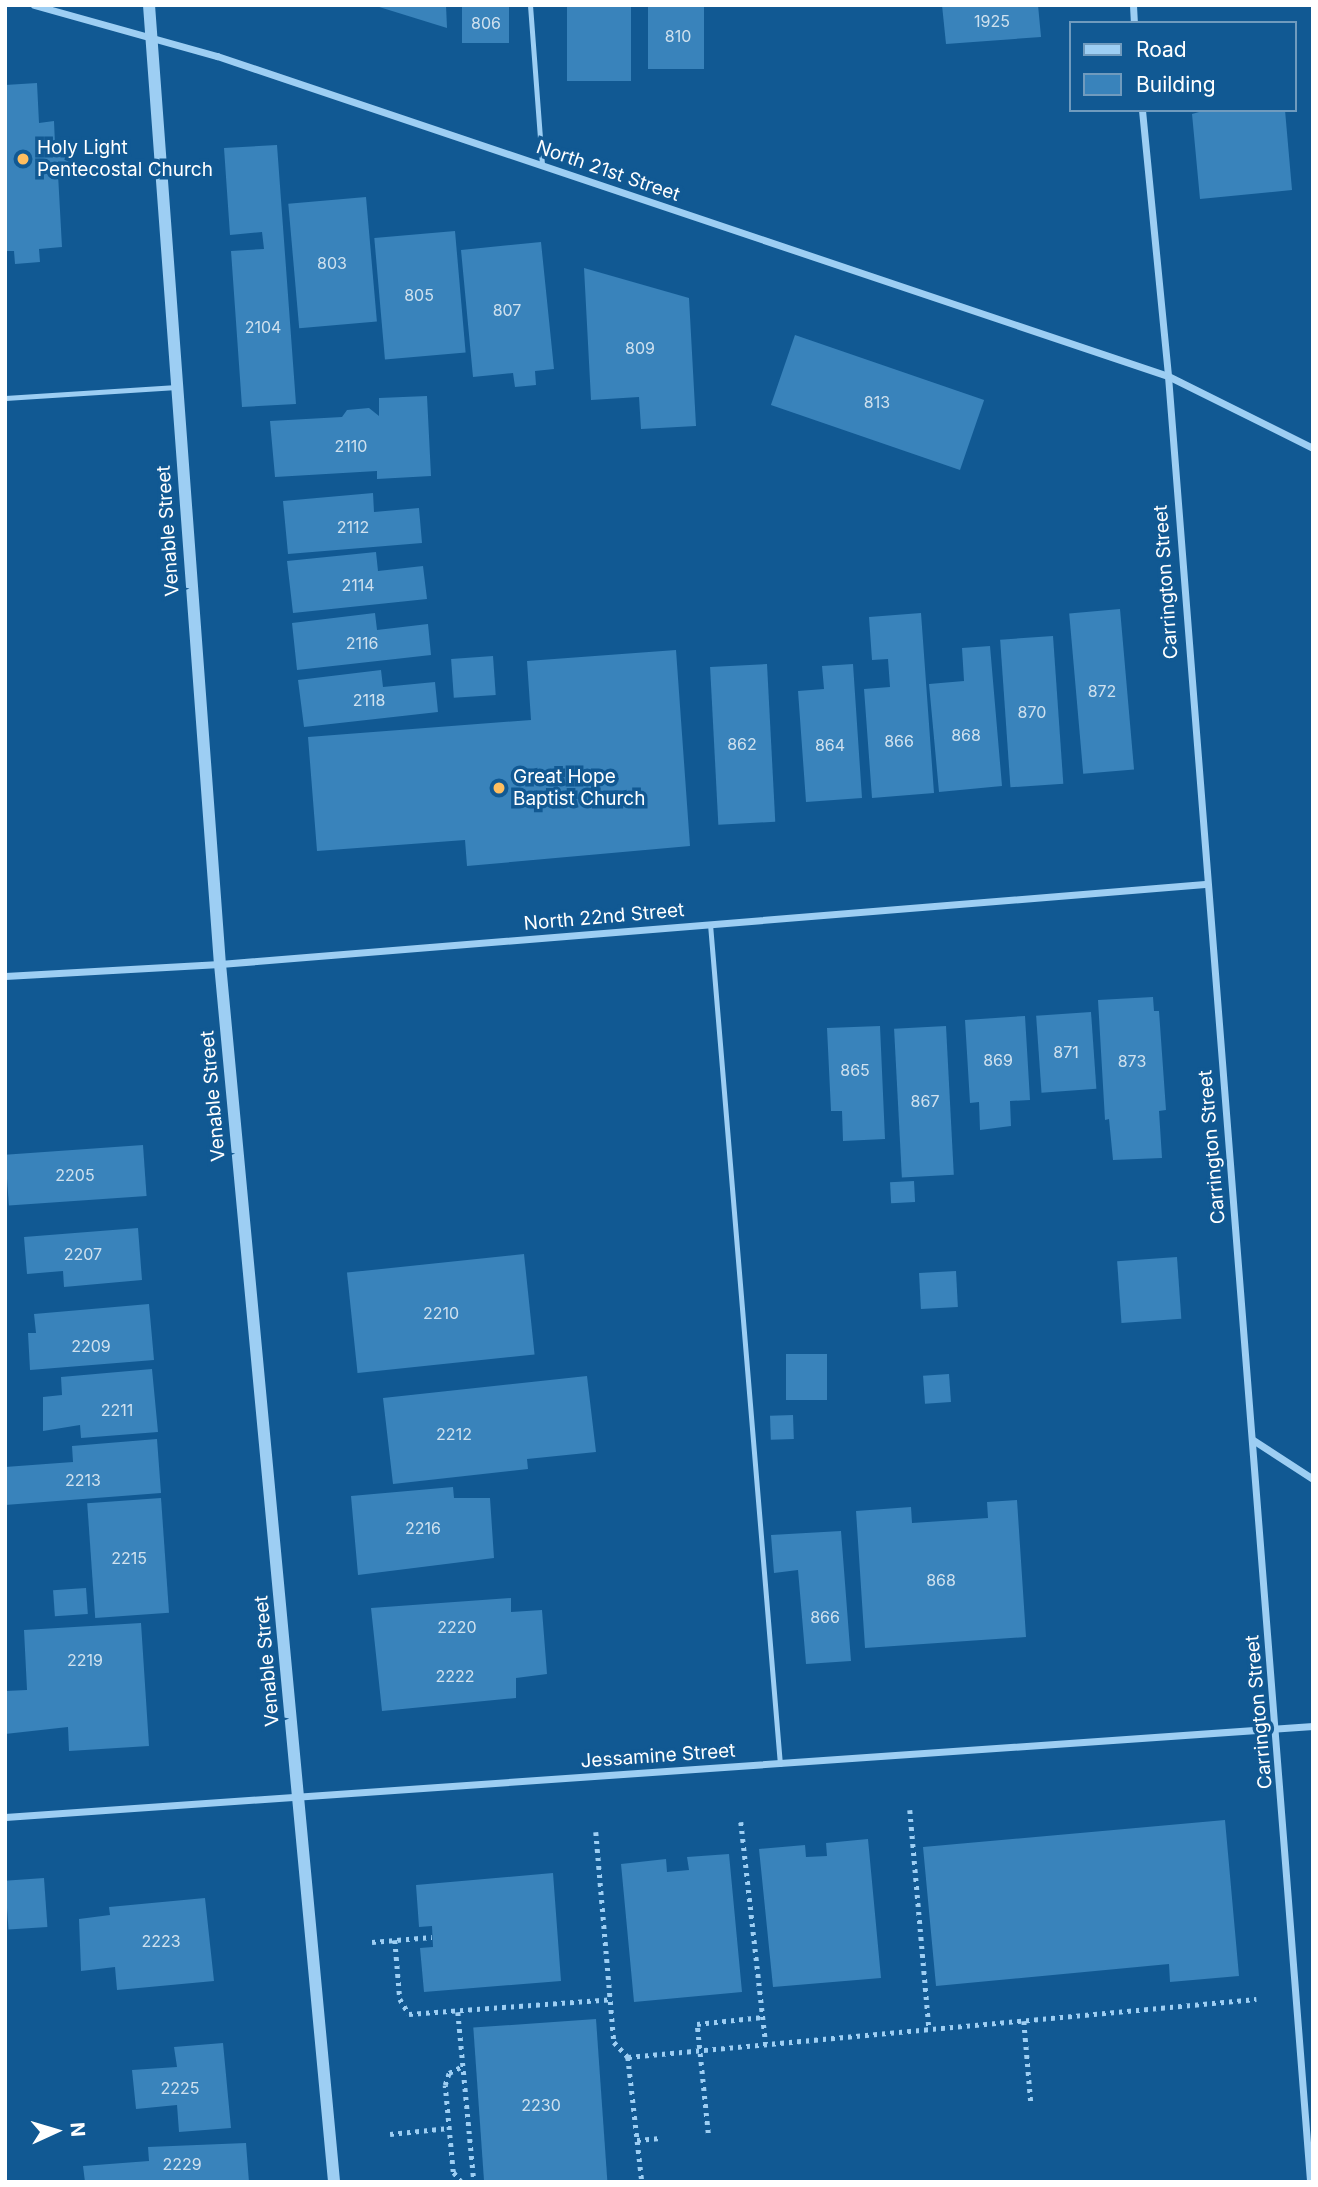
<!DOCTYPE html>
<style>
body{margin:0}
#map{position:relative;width:1318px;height:2187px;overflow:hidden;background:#115993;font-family:Inter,sans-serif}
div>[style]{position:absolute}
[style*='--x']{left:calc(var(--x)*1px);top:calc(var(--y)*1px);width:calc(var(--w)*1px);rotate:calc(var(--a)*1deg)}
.building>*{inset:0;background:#3983bb;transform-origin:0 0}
.path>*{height:4.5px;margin-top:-2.25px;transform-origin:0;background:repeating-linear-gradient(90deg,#9dcef3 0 3.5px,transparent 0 8.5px)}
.service>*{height:5px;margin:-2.5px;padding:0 2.5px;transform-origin:2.5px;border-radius:2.5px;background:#9dcef3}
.minor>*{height:7px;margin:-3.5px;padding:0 3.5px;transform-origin:3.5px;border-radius:3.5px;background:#9dcef3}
.tertiary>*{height:12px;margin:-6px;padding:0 6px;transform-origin:6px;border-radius:6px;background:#9dcef3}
.dots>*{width:19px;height:19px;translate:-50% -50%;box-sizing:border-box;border:4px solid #115993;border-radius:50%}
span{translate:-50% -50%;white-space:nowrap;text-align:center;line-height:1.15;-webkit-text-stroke:7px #115993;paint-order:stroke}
.number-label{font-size:16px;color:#cee0ee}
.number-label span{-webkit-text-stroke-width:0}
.poi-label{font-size:19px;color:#fff}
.left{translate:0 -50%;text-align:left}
.street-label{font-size:19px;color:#fff}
.frame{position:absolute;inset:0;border:7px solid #fff;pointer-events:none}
.legend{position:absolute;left:1069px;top:21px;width:228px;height:91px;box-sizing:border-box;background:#115993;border:2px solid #709bbe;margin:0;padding:9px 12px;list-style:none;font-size:21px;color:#fff}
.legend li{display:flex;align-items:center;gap:14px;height:35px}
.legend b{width:35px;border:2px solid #709bbe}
.north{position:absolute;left:21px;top:2096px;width:70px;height:70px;-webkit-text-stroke:5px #115993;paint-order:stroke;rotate:86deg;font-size:19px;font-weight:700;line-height:28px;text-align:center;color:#fff}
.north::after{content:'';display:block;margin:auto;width:24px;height:32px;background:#fff;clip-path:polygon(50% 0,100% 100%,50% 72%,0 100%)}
</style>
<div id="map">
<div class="building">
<i style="clip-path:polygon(376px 5px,446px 5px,447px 28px,376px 6px)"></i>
<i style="left:462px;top:5px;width:47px;height:38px"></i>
<i style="left:567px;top:5px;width:64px;height:76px"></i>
<i style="left:648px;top:5px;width:56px;height:64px"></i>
<i style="clip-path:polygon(942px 5px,1038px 5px,1041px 37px,946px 44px)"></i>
<i style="clip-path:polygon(37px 83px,39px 123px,54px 121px,55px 144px,72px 143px,74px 174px,58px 174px,62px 247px,39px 249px,40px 262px,15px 264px,14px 251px,5px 251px,5px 85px)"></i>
<i style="clip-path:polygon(1206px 110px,1285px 110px,1292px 190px,1200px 199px,1192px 114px)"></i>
<i style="clip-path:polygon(277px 145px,296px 404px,242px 407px,231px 251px,264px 249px,262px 232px,230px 235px,224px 148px)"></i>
<i style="left:366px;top:197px;width:125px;height:78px;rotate:85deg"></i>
<i style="left:455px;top:231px;width:122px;height:81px;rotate:85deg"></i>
<i style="clip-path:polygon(541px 242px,554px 369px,535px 371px,536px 385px,515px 387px,513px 373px,473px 377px,461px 250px)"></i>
<i style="clip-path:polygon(584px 268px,689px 298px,696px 426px,641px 429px,639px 397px,591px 400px)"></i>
<i style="left:795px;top:335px;width:200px;height:74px;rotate:19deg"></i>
<i style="clip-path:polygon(427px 396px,431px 476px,377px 479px,377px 471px,275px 477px,270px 421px,342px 417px,347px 410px,369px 408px,379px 416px,379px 398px)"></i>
<i style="clip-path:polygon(373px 493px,374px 512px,419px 508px,422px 543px,288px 554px,283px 501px)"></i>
<i style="clip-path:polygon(376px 552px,378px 571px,423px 566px,427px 599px,293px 613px,287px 561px)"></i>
<i style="left:1120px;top:609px;width:161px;height:51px;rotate:85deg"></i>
<i style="clip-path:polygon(375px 613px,377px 630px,428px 624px,431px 655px,297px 670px,292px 623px)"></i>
<i style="clip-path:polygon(921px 613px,934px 793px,872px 798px,864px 689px,890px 687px,888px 659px,872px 660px,869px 617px)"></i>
<i style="left:1053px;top:636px;width:148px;height:53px;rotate:86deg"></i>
<i style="clip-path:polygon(990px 646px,1002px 786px,939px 792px,929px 684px,964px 681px,962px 648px)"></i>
<i style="clip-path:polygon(676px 650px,690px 846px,467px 866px,465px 840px,317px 851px,308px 737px,531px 720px,527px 661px)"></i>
<i style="left:493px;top:656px;width:39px;height:42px;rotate:86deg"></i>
<i style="left:767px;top:664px;width:158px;height:57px;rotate:87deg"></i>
<i style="clip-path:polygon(853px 664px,862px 798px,806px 802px,798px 691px,824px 689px,822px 666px)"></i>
<i style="clip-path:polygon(381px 670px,383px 687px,435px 682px,438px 712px,304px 727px,298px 680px)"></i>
<i style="clip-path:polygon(1153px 997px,1154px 1011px,1159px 1011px,1166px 1110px,1159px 1111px,1162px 1158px,1113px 1160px,1109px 1119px,1105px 1120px,1098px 1000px)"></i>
<i style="left:1091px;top:1012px;width:77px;height:55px;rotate:86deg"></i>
<i style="clip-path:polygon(1025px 1016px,1030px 1100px,1010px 1101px,1011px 1126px,980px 1130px,979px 1102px,970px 1103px,965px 1020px)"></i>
<i style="clip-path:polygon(880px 1026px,885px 1139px,843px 1141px,842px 1111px,831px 1111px,827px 1028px)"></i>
<i style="left:946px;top:1026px;width:149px;height:52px;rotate:87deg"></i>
<i style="left:143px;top:1145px;width:51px;height:138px;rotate:86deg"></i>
<i style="left:914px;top:1181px;width:21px;height:24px;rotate:87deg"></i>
<i style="clip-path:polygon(138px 1228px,142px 1280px,64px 1287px,63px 1271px,27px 1274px,24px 1237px)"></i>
<i style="left:524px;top:1254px;width:101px;height:178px;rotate:84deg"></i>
<i style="left:1177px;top:1257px;width:62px;height:60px;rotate:86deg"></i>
<i style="left:956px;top:1271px;width:36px;height:37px;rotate:87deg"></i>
<i style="clip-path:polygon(149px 1304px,154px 1360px,30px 1370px,28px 1333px,36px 1333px,34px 1314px)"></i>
<i style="left:786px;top:1354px;width:41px;height:46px"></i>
<i style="clip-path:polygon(152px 1369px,158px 1432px,81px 1438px,80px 1425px,43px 1431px,43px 1397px,62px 1395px,61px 1377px)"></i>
<i style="left:949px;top:1374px;width:28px;height:26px;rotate:86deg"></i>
<i style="clip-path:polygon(587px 1376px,596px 1452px,527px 1459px,528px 1469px,393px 1484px,383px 1398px)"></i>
<i style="left:793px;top:1415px;width:24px;height:23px;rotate:88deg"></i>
<i style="clip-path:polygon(157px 1439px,161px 1493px,5px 1505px,5px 1467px,73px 1462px,72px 1446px)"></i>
<i style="clip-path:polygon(453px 1487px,454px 1498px,490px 1498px,494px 1558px,358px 1575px,351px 1496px)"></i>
<i style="left:161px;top:1498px;width:115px;height:74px;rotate:86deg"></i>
<i style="clip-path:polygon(1017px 1500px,1026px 1637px,865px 1648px,856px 1511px,911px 1507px,912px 1523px,988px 1518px,987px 1502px)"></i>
<i style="clip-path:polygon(841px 1531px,851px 1661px,806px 1664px,798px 1570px,774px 1573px,771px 1535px)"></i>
<i style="left:86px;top:1588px;width:26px;height:33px;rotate:86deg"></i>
<i style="clip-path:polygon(511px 1598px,511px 1612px,542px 1610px,547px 1674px,516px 1678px,516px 1698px,382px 1711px,371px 1608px)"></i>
<i style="clip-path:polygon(141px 1623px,149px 1746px,69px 1751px,68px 1727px,5px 1734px,5px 1691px,27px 1690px,24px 1630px)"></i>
<i style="clip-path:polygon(1225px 1820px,1239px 1976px,1170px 1982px,1169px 1964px,936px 1986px,923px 1847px)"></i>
<i style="clip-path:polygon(868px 1839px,881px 1978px,773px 1987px,759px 1849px,805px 1845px,806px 1857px,827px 1856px,826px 1843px)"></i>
<i style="clip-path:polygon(729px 1854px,742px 1992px,634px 2002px,621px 1864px,666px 1859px,667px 1872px,689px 1870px,687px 1857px)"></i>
<i style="clip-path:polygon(553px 1873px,561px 1981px,424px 1992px,420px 1948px,433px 1947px,432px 1926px,419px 1927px,416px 1885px)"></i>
<i style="left:44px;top:1878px;width:49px;height:39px;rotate:86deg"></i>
<i style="clip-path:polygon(205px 1898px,214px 1981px,117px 1990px,115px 1967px,81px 1971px,79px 1919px,110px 1915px,109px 1907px)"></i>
<i style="left:596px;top:2019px;width:163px;height:123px;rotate:86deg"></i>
<i style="clip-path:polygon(223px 2043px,231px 2128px,179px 2132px,177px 2105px,136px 2109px,132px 2070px,177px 2067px,174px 2047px)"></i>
<i style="clip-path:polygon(246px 2143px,249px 2182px,85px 2182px,83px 2166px,149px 2161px,148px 2147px)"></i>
</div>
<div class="path">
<i style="--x:910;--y:1810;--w:220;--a:85"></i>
<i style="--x:741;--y:1822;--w:223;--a:83.6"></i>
<i style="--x:596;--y:1832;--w:211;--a:85.1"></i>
<i style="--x:614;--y:2042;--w:21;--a:47"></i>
<i style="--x:628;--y:2057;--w:631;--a:-5.28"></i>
<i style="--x:395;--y:1940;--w:59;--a:85.2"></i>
<i style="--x:400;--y:1999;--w:17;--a:59"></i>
<i style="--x:409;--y:2014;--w:203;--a:-4.2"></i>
<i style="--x:372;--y:1942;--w:60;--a:-4.8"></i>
<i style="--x:458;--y:2012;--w:171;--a:84.6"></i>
<i style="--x:1024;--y:2021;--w:81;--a:85.1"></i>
<i style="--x:628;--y:2057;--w:126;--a:83.6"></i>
<i style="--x:708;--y:2133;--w:110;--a:-95.8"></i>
<i style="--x:697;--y:2024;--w:66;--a:-6.1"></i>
<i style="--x:390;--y:2134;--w:59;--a:-5.8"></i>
<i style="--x:637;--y:2140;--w:21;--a:-5"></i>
<i style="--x:461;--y:2182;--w:13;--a:-129"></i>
<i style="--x:453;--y:2172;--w:87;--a:-95.3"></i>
<i style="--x:445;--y:2085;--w:13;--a:-72"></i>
<i style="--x:449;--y:2073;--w:16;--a:-27"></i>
</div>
<div class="service">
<i style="--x:530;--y:5;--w:161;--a:85.7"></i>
<i style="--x:5;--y:398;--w:172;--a:-3.7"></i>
<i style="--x:710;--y:924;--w:843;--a:85.24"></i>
</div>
<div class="minor">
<i style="--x:34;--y:5;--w:190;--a:15.6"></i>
<i style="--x:217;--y:56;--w:1003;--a:18.6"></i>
<i style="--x:1168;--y:376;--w:162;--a:26.4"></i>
<i style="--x:1133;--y:5;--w:18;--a:87"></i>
<i style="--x:1142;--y:110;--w:267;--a:84.4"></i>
<i style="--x:1168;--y:376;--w:1812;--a:85.5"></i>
<i style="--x:5;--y:976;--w:215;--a:-3.2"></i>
<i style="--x:220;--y:964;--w:988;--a:-4.64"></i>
<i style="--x:1253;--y:1440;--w:72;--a:33"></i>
<i style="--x:5;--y:1817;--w:1311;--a:-3.98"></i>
</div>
<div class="tertiary">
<i style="--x:149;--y:5;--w:962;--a:85.77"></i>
<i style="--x:220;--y:964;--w:1223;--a:84.65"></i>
</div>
<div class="dots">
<i style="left:23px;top:159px;background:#ffbe5f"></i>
<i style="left:499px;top:788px;background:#ffbe5f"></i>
</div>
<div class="number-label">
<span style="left:992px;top:21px">1925</span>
<span style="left:486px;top:23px">806</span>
<span style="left:678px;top:36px">810</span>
<span style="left:332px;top:263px">803</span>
<span style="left:419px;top:295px">805</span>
<span style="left:507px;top:310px">807</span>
<span style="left:263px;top:327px">2104</span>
<span style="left:640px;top:348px">809</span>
<span style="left:877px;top:402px">813</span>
<span style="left:351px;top:446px">2110</span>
<span style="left:353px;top:527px">2112</span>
<span style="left:358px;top:585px">2114</span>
<span style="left:362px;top:643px">2116</span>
<span style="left:1102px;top:691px">872</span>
<span style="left:369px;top:700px">2118</span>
<span style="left:1032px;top:712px">870</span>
<span style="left:966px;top:735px">868</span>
<span style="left:899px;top:741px">866</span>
<span style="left:742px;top:744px">862</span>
<span style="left:830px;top:745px">864</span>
<span style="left:1066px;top:1052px">871</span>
<span style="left:998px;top:1060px">869</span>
<span style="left:1132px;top:1061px">873</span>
<span style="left:855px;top:1070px">865</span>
<span style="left:925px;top:1101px">867</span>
<span style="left:75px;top:1175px">2205</span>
<span style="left:83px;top:1254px">2207</span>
<span style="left:441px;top:1313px">2210</span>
<span style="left:91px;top:1346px">2209</span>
<span style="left:117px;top:1410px">2211</span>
<span style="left:454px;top:1434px">2212</span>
<span style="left:83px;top:1480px">2213</span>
<span style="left:423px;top:1528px">2216</span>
<span style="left:129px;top:1558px">2215</span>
<span style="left:941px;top:1580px">868</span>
<span style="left:825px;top:1617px">866</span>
<span style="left:457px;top:1627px">2220</span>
<span style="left:85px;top:1660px">2219</span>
<span style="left:455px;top:1676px">2222</span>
<span style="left:161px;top:1941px">2223</span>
<span style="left:180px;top:2088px">2225</span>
<span style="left:541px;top:2105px">2230</span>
<span style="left:182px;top:2164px">2229</span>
</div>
<div class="poi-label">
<span class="left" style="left:37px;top:159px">Holy Light<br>Pentecostal Church</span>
<span class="left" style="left:513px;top:788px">Great Hope<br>Baptist Church</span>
</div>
<div class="street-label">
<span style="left:608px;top:171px;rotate:19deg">North 21st Street</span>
<span style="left:168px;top:531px;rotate:-94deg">Venable Street</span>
<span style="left:1166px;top:582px;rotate:-94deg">Carrington Street</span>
<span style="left:604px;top:917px;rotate:-5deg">North 22nd Street</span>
<span style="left:213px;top:1096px;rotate:-95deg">Venable Street</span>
<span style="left:1212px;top:1147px;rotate:-95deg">Carrington Street</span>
<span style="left:267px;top:1661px;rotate:-95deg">Venable Street</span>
<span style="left:1259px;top:1712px;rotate:-95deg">Carrington Street</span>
<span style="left:658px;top:1756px;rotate:-4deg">Jessamine Street</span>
</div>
<div class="frame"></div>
<ul class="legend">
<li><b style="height:9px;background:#9dcef3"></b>Road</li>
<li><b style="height:19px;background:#3983bb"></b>Building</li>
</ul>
<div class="north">N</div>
</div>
